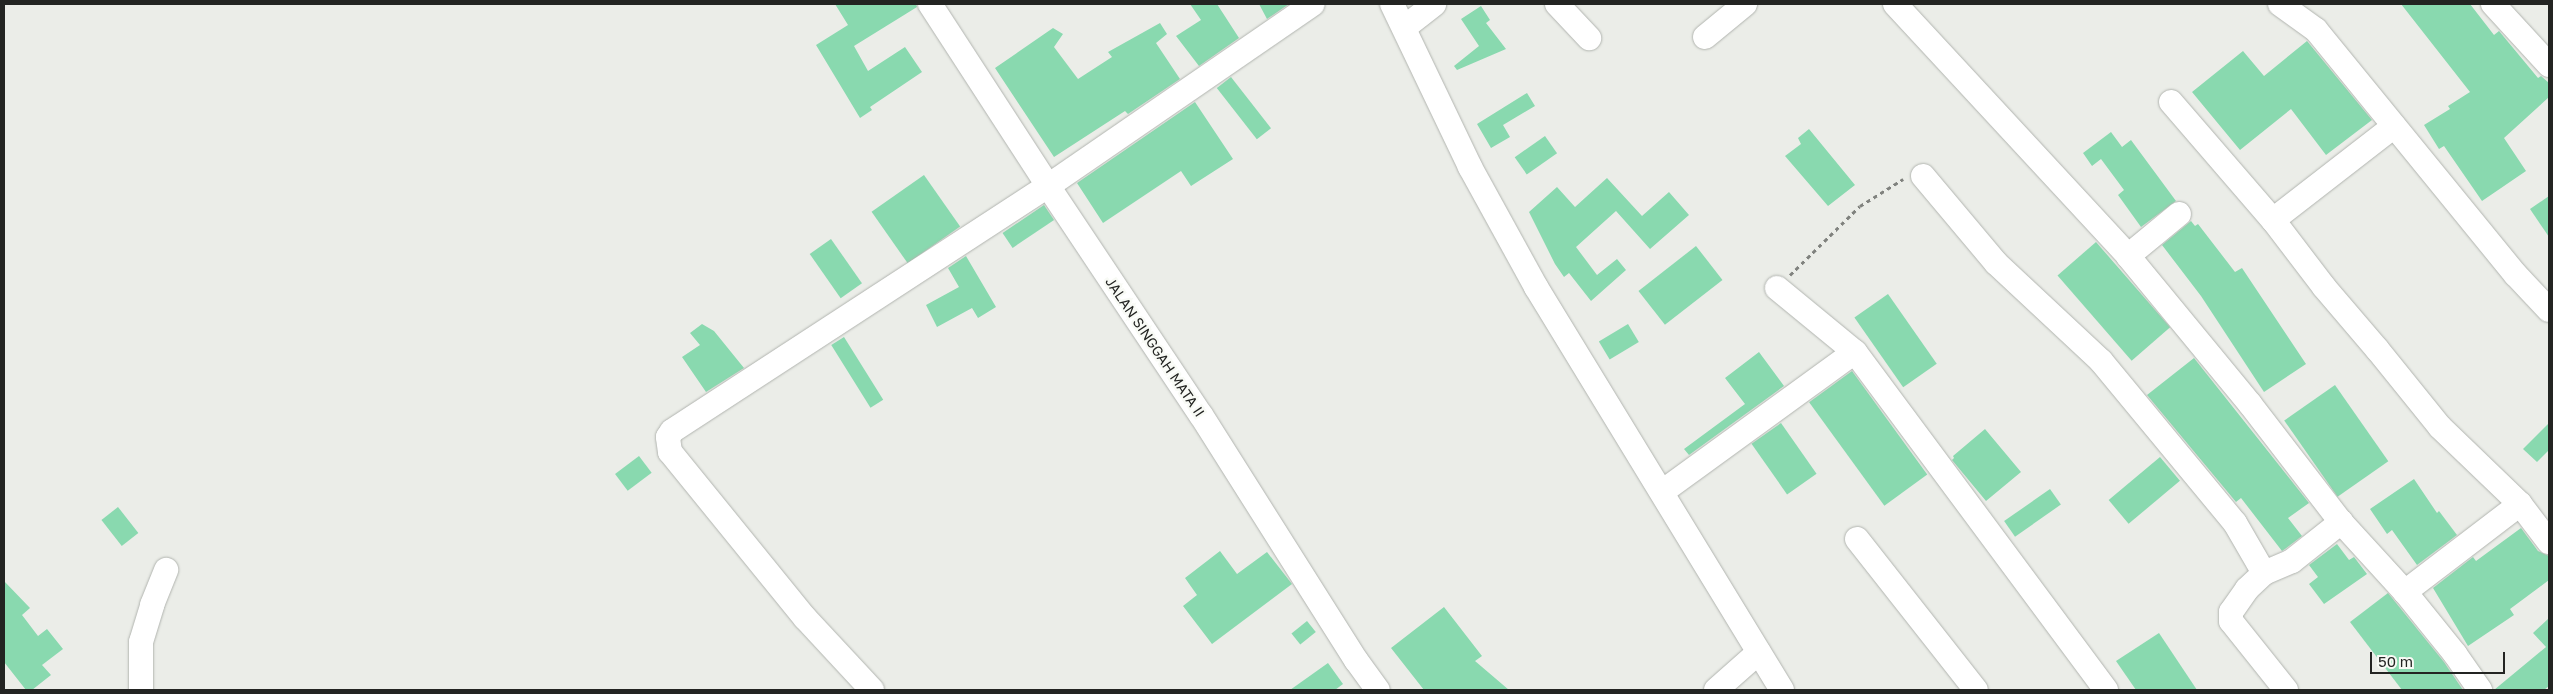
<!DOCTYPE html>
<style>
body{margin:0}
#map{position:relative;width:2553px;height:694px;overflow:hidden;background:#ebede8;font-family:"Golos Text",sans-serif}
div>[style]{position:absolute}
[style*='--x']{left:calc(var(--x)*1px);top:calc(var(--y)*1px);width:calc(var(--w)*1px);rotate:calc(var(--a)*1deg)}
.building>*{inset:0;background:#89d9af;transform-origin:0 0}
.path>*{height:3px;margin-top:-1.5px;transform-origin:0;background:repeating-linear-gradient(90deg,#80827e 0 4px,transparent 0 8px)}
.roads{filter:drop-shadow(0 0 1px #b1b4af) drop-shadow(0 0 1px #b1b4af)}
.minor>*{height:24px;margin:-12px;padding:0 12px;transform-origin:12px;border-radius:12px;background:#fff}
span{translate:-50% -50%;white-space:nowrap;text-align:center;line-height:1.15;-webkit-text-stroke:4.5px #f8faf5;paint-order:stroke}
.street-label{font-size:14px;color:#232422}
.frame{position:absolute;inset:0;border:5px solid #232422;pointer-events:none}
.scale{position:absolute;left:2370px;top:652px;width:135px;height:22px;box-sizing:border-box;border:2px solid #232422;border-top:0;padding-left:6px;font-size:15px;line-height:18px;white-space:nowrap;color:#232422;-webkit-text-stroke:4px #f8faf5;paint-order:stroke}
</style>
<div id="map">
<div class="building">
<i style="clip-path:polygon(835px 4px,916px 4px,917px 7px,854px 46px,868px 71px,905px 47px,922px 72px,870px 107px,872px 110px,860px 118px,816px 45px,848px 25px)"></i>
<i style="clip-path:polygon(1190px 4px,1217px 4px,1239px 38px,1199px 66px,1176px 36px,1201px 20px)"></i>
<i style="clip-path:polygon(1259px 4px,1289px 4px,1267px 19px)"></i>
<i style="clip-path:polygon(2401px 4px,2470px 4px,2494px 35px,2499px 31px,2538px 78px,2541px 76px,2549px 83px,2549px 97px,2504px 138px,2526px 171px,2482px 201px,2444px 146px,2439px 149px,2424px 125px,2450px 109px,2448px 106px,2470px 92px)"></i>
<i style="clip-path:polygon(1481px 6px,1490px 20px,1486px 23px,1506px 49px,1457px 70px,1454px 66px,1479px 46px,1461px 19px)"></i>
<i style="clip-path:polygon(1160px 23px,1167px 34px,1156px 43px,1180px 79px,1128px 114px,1125px 111px,1054px 157px,995px 68px,1053px 28px,1063px 34px,1054px 47px,1078px 79px,1112px 57px,1108px 52px)"></i>
<i style="clip-path:polygon(2307px 41px,2372px 120px,2326px 155px,2291px 109px,2240px 150px,2192px 92px,2243px 51px,2264px 76px)"></i>
<i style="left:1231px;top:77px;width:65px;height:18px;rotate:52deg"></i>
<i style="clip-path:polygon(1527px 93px,1535px 106px,1503px 125px,1510px 137px,1491px 148px,1477px 124px)"></i>
<i style="clip-path:polygon(1195px 102px,1233px 159px,1191px 186px,1181px 171px,1103px 223px,1077px 183px)"></i>
<i style="clip-path:polygon(1809px 129px,1855px 185px,1828px 206px,1785px 156px,1801px 144px,1798px 138px)"></i>
<i style="clip-path:polygon(2111px 132px,2122px 147px,2131px 140px,2176px 201px,2141px 227px,2118px 195px,2124px 190px,2101px 159px,2092px 166px,2083px 153px)"></i>
<i style="left:1545px;top:136px;width:21px;height:37px;rotate:55deg"></i>
<i style="left:924px;top:175px;width:63px;height:64px;rotate:55deg"></i>
<i style="clip-path:polygon(1607px 178px,1642px 216px,1669px 192px,1689px 215px,1650px 249px,1616px 211px,1576px 247px,1597px 275px,1617px 259px,1626px 270px,1591px 301px,1569px 273px,1564px 277px,1555px 264px,1529px 212px,1557px 187px,1575px 207px)"></i>
<i style="clip-path:polygon(2549px 196px,2549px 237px,2530px 209px)"></i>
<i style="left:1044px;top:205px;width:18px;height:50px;rotate:56deg"></i>
<i style="clip-path:polygon(2191px 221px,2195px 226px,2198px 224px,2235px 272px,2242px 268px,2306px 364px,2264px 392px,2201px 296px,2162px 245px)"></i>
<i style="left:831px;top:239px;width:54px;height:26px;rotate:55deg"></i>
<i style="left:2096px;top:242px;width:113px;height:51px;rotate:49deg"></i>
<i style="left:1696px;top:246px;width:43px;height:73px;rotate:52deg"></i>
<i style="clip-path:polygon(966px 256px,996px 307px,978px 318px,972px 308px,937px 327px,926px 305px,959px 287px,948px 268px)"></i>
<i style="left:1888px;top:294px;width:85px;height:41px;rotate:55deg"></i>
<i style="clip-path:polygon(702px 324px,714px 331px,744px 368px,706px 392px,682px 357px,700px 345px,690px 333px)"></i>
<i style="left:1628px;top:324px;width:21px;height:34px;rotate:59deg"></i>
<i style="left:844px;top:337px;width:74px;height:15px;rotate:58deg"></i>
<i style="clip-path:polygon(1759px 352px,1784px 386px,1689px 455px,1684px 449px,1745px 404px,1725px 378px)"></i>
<i style="clip-path:polygon(2194px 358px,2309px 503px,2288px 518px,2302px 536px,2285px 549px,2282px 551px,2241px 498px,2236px 502px,2147px 395px)"></i>
<i style="left:1852px;top:371px;width:128px;height:53px;rotate:54deg"></i>
<i style="left:2335px;top:385px;width:93px;height:62px;rotate:55deg"></i>
<i style="left:1781px;top:423px;width:62px;height:36px;rotate:55deg"></i>
<i style="clip-path:polygon(2549px 423px,2549px 450px,2537px 462px,2523px 449px)"></i>
<i style="clip-path:polygon(1985px 429px,2021px 472px,1986px 501px,1952px 460px,1954px 458px,1953px 456px)"></i>
<i style="left:639px;top:456px;width:21px;height:30px;rotate:53deg"></i>
<i style="left:2160px;top:457px;width:31px;height:67px;rotate:50deg"></i>
<i style="clip-path:polygon(2414px 479px,2437px 513px,2439px 511px,2457px 535px,2417px 565px,2392px 530px,2387px 534px,2370px 509px)"></i>
<i style="left:2050px;top:489px;width:19px;height:56px;rotate:55deg"></i>
<i style="left:118px;top:507px;width:33px;height:21px;rotate:52deg"></i>
<i style="clip-path:polygon(2521px 528px,2538px 551px,2549px 556px,2549px 580px,2510px 609px,2514px 615px,2468px 646px,2433px 588px,2473px 557px,2476px 561px)"></i>
<i style="clip-path:polygon(2337px 544px,2349px 560px,2354px 557px,2367px 574px,2324px 604px,2309px 584px,2318px 577px,2309px 565px)"></i>
<i style="clip-path:polygon(1220px 551px,1237px 574px,1267px 552px,1292px 584px,1212px 644px,1183px 606px,1197px 595px,1185px 578px)"></i>
<i style="clip-path:polygon(4px 581px,30px 608px,22px 615px,38px 636px,47px 629px,63px 649px,42px 665px,51px 675px,32px 690px,26px 690px,4px 662px)"></i>
<i style="clip-path:polygon(2388px 593px,2444px 662px,2463px 690px,2402px 690px,2350px 622px)"></i>
<i style="clip-path:polygon(1444px 607px,1482px 656px,1475px 661px,1509px 690px,1424px 690px,1391px 648px)"></i>
<i style="clip-path:polygon(2549px 618px,2549px 686px,2544px 690px,2494px 690px,2546px 647px,2533px 633px)"></i>
<i style="left:1307px;top:621px;width:14px;height:20px;rotate:51deg"></i>
<i style="clip-path:polygon(2159px 633px,2197px 690px,2136px 690px,2116px 661px)"></i>
<i style="clip-path:polygon(1328px 663px,1343px 684px,1335px 690px,1290px 690px)"></i>
</div>
<div class="path">
<i style="--x:1790;--y:275;--w:98;--a:-44.6"></i>
<i style="--x:1860;--y:206;--w:51;--a:-32.1"></i>
</div>
<div class="roads">
<div class="minor">
<i style="--x:930;--y:4;--w:217;--a:57"></i>
<i style="--x:1048;--y:186;--w:275;--a:56.3"></i>
<i style="--x:1201;--y:415;--w:290;--a:57.7"></i>
<i style="--x:1356;--y:660;--w:37;--a:54"></i>
<i style="--x:1392;--y:4;--w:181;--a:64.4"></i>
<i style="--x:1470;--y:167;--w:137;--a:61.2"></i>
<i style="--x:1536;--y:287;--w:472;--a:58.6"></i>
<i style="--x:1557;--y:4;--w:47;--a:46.7"></i>
<i style="--x:1895;--y:4;--w:343;--a:47.2"></i>
<i style="--x:2128;--y:256;--w:192;--a:50.5"></i>
<i style="--x:2250;--y:404;--w:149;--a:52.4"></i>
<i style="--x:2341;--y:522;--w:95;--a:47.6"></i>
<i style="--x:2405;--y:592;--w:80;--a:51.1"></i>
<i style="--x:2455;--y:654;--w:44;--a:55.2"></i>
<i style="--x:2280;--y:4;--w:44;--a:35.8"></i>
<i style="--x:2316;--y:30;--w:316;--a:50.8"></i>
<i style="--x:2516;--y:275;--w:48;--a:46.7"></i>
<i style="--x:2493;--y:4;--w:83;--a:47.4"></i>
<i style="--x:1405;--y:27;--w:37;--a:-38"></i>
<i style="--x:1705;--y:37;--w:52;--a:-39.5"></i>
<i style="--x:2171;--y:102;--w:156;--a:49.2"></i>
<i style="--x:2273;--y:220;--w:153;--a:-37.8"></i>
<i style="--x:1923;--y:176;--w:114;--a:50"></i>
<i style="--x:1996;--y:263;--w:144;--a:43"></i>
<i style="--x:2101;--y:361;--w:210;--a:50.4"></i>
<i style="--x:2235;--y:523;--w:58;--a:59.9"></i>
<i style="--x:2273;--y:220;--w:84;--a:52.7"></i>
<i style="--x:2324;--y:287;--w:82;--a:49.5"></i>
<i style="--x:2377;--y:349;--w:100;--a:51.1"></i>
<i style="--x:2440;--y:427;--w:111;--a:43.9"></i>
<i style="--x:2520;--y:504;--w:145;--a:142.6"></i>
<i style="--x:2128;--y:256;--w:66;--a:-39.5"></i>
<i style="--x:1777;--y:288;--w:101;--a:39.4"></i>
<i style="--x:1855;--y:352;--w:421;--a:53.4"></i>
<i style="--x:1662;--y:492;--w:238;--a:-36"></i>
<i style="--x:2520;--y:504;--w:48;--a:52.7"></i>
<i style="--x:1857;--y:539;--w:192;--a:51.8"></i>
<i style="--x:141;--y:690;--w:48;--a:-90"></i>
<i style="--x:141;--y:642;--w:39;--a:-73"></i>
<i style="--x:152;--y:605;--w:38;--a:-68"></i>
<i style="--x:872;--y:690;--w:98;--a:-132.9"></i>
<i style="--x:805;--y:618;--w:214;--a:-129.1"></i>
<i style="--x:670;--y:452;--w:15;--a:-98"></i>
<i style="--x:668;--y:437;--w:7;--a:-56"></i>
<i style="--x:672;--y:431;--w:449;--a:-33.1"></i>
<i style="--x:1048;--y:186;--w:321;--a:-34.5"></i>
<i style="--x:1716;--y:690;--w:57;--a:-41.5"></i>
<i style="--x:2286;--y:690;--w:88;--a:-128.6"></i>
<i style="--x:2231;--y:621;--w:9;--a:-90"></i>
<i style="--x:2231;--y:612;--w:28;--a:-55"></i>
<i style="--x:2247;--y:589;--w:23;--a:-43"></i>
<i style="--x:2264;--y:573;--w:30;--a:-23"></i>
<i style="--x:2292;--y:561;--w:63;--a:-38.5"></i>
</div>
</div>
<div class="street-label">
<span style="left:1155px;top:347px;rotate:56deg">JALAN SINGGAH MATA II</span>
</div>
<div class="frame"></div>
<div class="scale">50 m</div>
</div>
